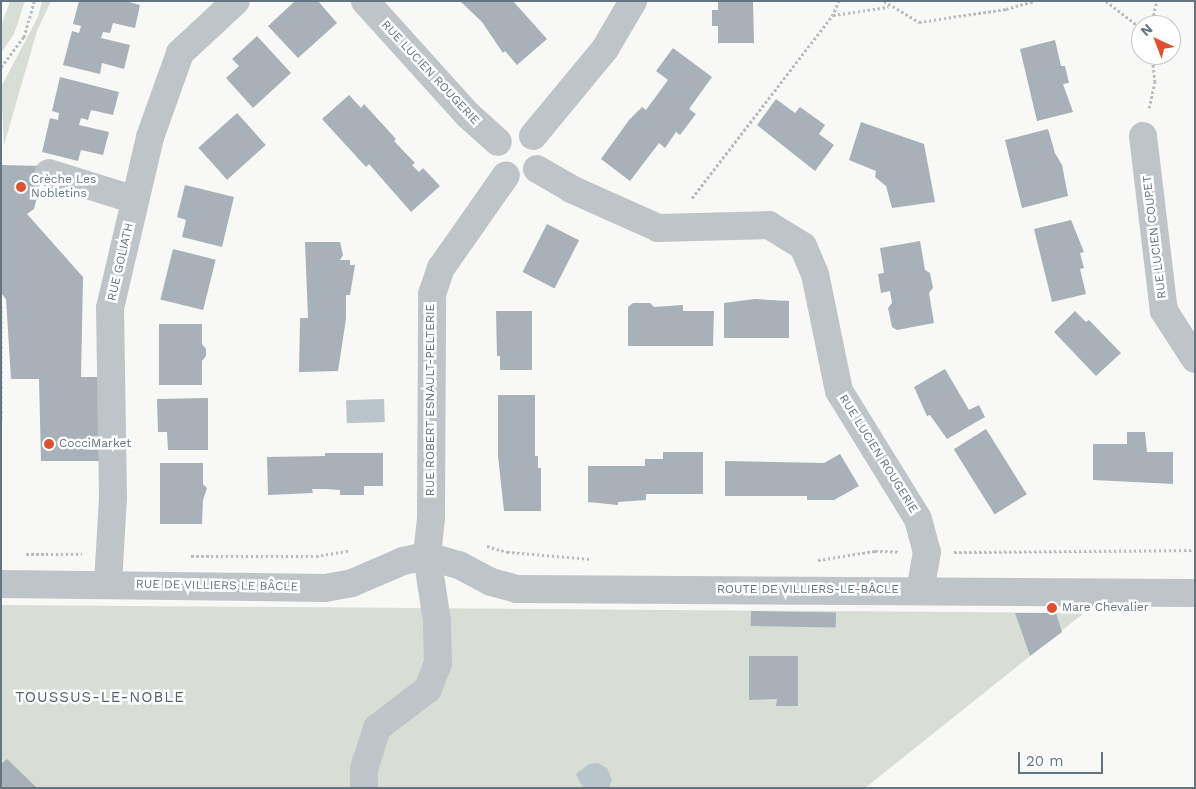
<!DOCTYPE html>
<meta charset="utf-8">
<style>
body{margin:0}
#map{position:relative;width:1196px;height:789px;overflow:hidden;background:#f8f8f6;font-family:"Work Sans",sans-serif}
div>[style]{position:absolute}
[style*='--x']{left:calc(var(--x)*1px);top:calc(var(--y)*1px);width:calc(var(--w)*1px);rotate:calc(var(--a)*1deg)}
.green>*{inset:0;background:#d8ddd5}
.water>*{inset:0;background:#b9c5c9;transform-origin:0 0}
.building>*{inset:0;background:#a8b1b7;transform-origin:0 0}
.path>*{height:3px;margin-top:-1.5px;transform-origin:0;background:repeating-linear-gradient(90deg,#babdc0 0 2.5px,transparent 0 5px)}
.minor>*{height:28px;margin:-14px;padding:0 14px;transform-origin:14px;border-radius:14px;background:#bfc4c8}
.dots>*{width:14px;height:14px;translate:-50% -50%;box-sizing:border-box;border:2px solid #fff;border-radius:50%}
span{translate:-50% -50%;white-space:nowrap;text-align:center;line-height:1.15;-webkit-text-stroke:5px #fff;paint-order:stroke}
.street-label{font-size:12px;color:#647580}
.poi-label{font-size:12px;color:#647580}
.left{translate:0 -50%;text-align:left}
.quarter-label{font-size:15px;color:#56636b;letter-spacing:1px}
.frame{position:absolute;inset:0;border:2px solid #647580;pointer-events:none}
.north{position:absolute;left:1131px;top:15px;width:50px;height:50px;box-sizing:border-box;background:#fff;border:1px solid #c1c8cc;border-radius:50%;rotate:317deg;font-size:14px;font-weight:700;line-height:20px;text-align:center;color:#647580}
.north::after{content:'';display:block;margin:auto;width:18px;height:22px;background:#e0502e;clip-path:polygon(50% 0,100% 100%,50% 72%,0 100%)}
.scale{position:absolute;left:1018px;top:752px;width:85px;height:22px;box-sizing:border-box;border:2px solid #647580;border-top:0;padding-left:6px;font-size:15px;line-height:18px;white-space:nowrap;color:#647580;-webkit-text-stroke:4px #fff;paint-order:stroke}
</style>
<div id="map">
<div class="green">
<i style="clip-path:polygon(10px 1px,25px 1px,14px 34px,1px 53px,1px 26px)"></i>
<i style="clip-path:polygon(42px 1px,51px 1px,37px 31px,4px 145px,1px 87px,38px 17px)"></i>
<i style="clip-path:polygon(1px 605px,1084px 613px,865px 788px,1px 788px)"></i>
</div>
<div class="water">
<i style="left:384px;top:399px;width:23px;height:38px;rotate:88deg"></i>
<i style="clip-path:polygon(598px 763px,607px 768px,612px 780px,609px 788px,583px 788px,576px 774px,589px 764px)"></i>
</div>
<div class="building">
<i style="clip-path:polygon(79px 1px,126px 1px,140px 5px,135px 28px,113px 23px,110px 33px,103px 32px,101px 38px,130px 45px,124px 69px,102px 63px,100px 74px,63px 65px,72px 31px,79px 33px,81px 26px,73px 24px)"></i>
<i style="clip-path:polygon(295px 1px,318px 1px,337px 23px,298px 58px,268px 26px)"></i>
<i style="clip-path:polygon(460px 1px,513px 1px,547px 39px,517px 65px,505px 51px,503px 53px,482px 22px)"></i>
<i style="clip-path:polygon(718px 1px,753px 1px,754px 43px,718px 43px,718px 26px,712px 26px,712px 10px,718px 10px)"></i>
<i style="clip-path:polygon(257px 36px,291px 73px,253px 108px,226px 78px,239px 66px,232px 59px)"></i>
<i style="clip-path:polygon(1055px 40px,1061px 66px,1065px 66px,1069px 83px,1063px 84px,1073px 112px,1037px 121px,1020px 49px)"></i>
<i style="clip-path:polygon(673px 48px,712px 77px,689px 109px,696px 114px,680px 135px,676px 132px,665px 148px,659px 143px,630px 181px,601px 159px,629px 120px,642px 107px,646px 110px,668px 80px,656px 71px)"></i>
<i style="clip-path:polygon(60px 77px,119px 92px,113px 115px,91px 110px,88px 120px,81px 118px,79px 125px,109px 132px,103px 155px,81px 150px,78px 161px,42px 152px,50px 118px,58px 120px,59px 113px,52px 111px)"></i>
<i style="clip-path:polygon(349px 95px,361px 108px,364px 104px,396px 139px,394px 141px,415px 163px,412px 165px,419px 172px,423px 168px,440px 186px,411px 212px,369px 164px,366px 167px,322px 119px)"></i>
<i style="clip-path:polygon(776px 99px,795px 113px,800px 107px,825px 125px,819px 134px,834px 145px,815px 171px,757px 125px)"></i>
<i style="left:237px;top:113px;width:43px;height:52px;rotate:48deg"></i>
<i style="clip-path:polygon(861px 122px,924px 144px,935px 202px,892px 208px,886px 186px,875px 177px,876px 171px,849px 160px)"></i>
<i style="clip-path:polygon(1048px 129px,1055px 153px,1062px 165px,1068px 196px,1022px 208px,1005px 140px)"></i>
<i style="clip-path:polygon(1px 165px,45px 166px,34px 209px,27px 214px,83px 277px,81px 377px,98px 377px,99px 461px,41px 461px,39px 379px,11px 379px,6px 299px,1px 293px)"></i>
<i style="clip-path:polygon(185px 185px,234px 197px,222px 247px,182px 237px,186px 220px,177px 217px)"></i>
<i style="clip-path:polygon(1071px 220px,1084px 252px,1080px 253px,1084px 268px,1080px 269px,1086px 294px,1052px 302px,1034px 229px)"></i>
<i style="left:547px;top:224px;width:36px;height:54px;rotate:27deg"></i>
<i style="clip-path:polygon(920px 241px,925px 270px,930px 273px,933px 288px,929px 293px,934px 323px,897px 330px,892px 327px,888px 308px,892px 303px,890px 291px,881px 293px,878px 274px,884px 273px,880px 248px)"></i>
<i style="clip-path:polygon(305px 242px,340px 242px,343px 255px,340px 260px,350px 260px,350px 265px,355px 265px,350px 295px,346px 295px,346px 319px,338px 371px,299px 372px,300px 318px,308px 318px)"></i>
<i style="left:173px;top:249px;width:44px;height:52px;rotate:14deg"></i>
<i style="clip-path:polygon(755px 299px,789px 301px,789px 338px,724px 338px,724px 303px)"></i>
<i style="clip-path:polygon(633px 303px,650px 303px,654px 307px,683px 305px,683px 311px,714px 311px,713px 346px,628px 346px,628px 307px)"></i>
<i style="clip-path:polygon(496px 311px,532px 311px,532px 370px,500px 370px,500px 356px,497px 356px)"></i>
<i style="clip-path:polygon(1075px 311px,1086px 322px,1089px 320px,1121px 353px,1096px 376px,1054px 332px)"></i>
<i style="clip-path:polygon(159px 324px,202px 324px,202px 344px,206px 349px,206px 356px,202px 361px,202px 385px,159px 385px)"></i>
<i style="clip-path:polygon(945px 369px,969px 410px,979px 405px,985px 417px,947px 439px,930px 415px,927px 416px,914px 387px)"></i>
<i style="clip-path:polygon(498px 395px,535px 395px,535px 456px,538px 456px,538px 468px,541px 468px,541px 511px,504px 511px,498px 456px)"></i>
<i style="clip-path:polygon(208px 398px,208px 450px,168px 450px,167px 432px,158px 432px,157px 399px)"></i>
<i style="left:986px;top:429px;width:77px;height:38px;rotate:58deg"></i>
<i style="clip-path:polygon(1127px 432px,1145px 432px,1147px 452px,1173px 452px,1173px 484px,1093px 480px,1093px 444px,1127px 444px)"></i>
<i style="clip-path:polygon(663px 452px,703px 452px,703px 494px,646px 494px,646px 500px,618px 502px,618px 505px,588px 502px,588px 466px,645px 466px,645px 459px,663px 459px)"></i>
<i style="clip-path:polygon(325px 453px,383px 453px,383px 486px,364px 486px,364px 495px,340px 495px,340px 490px,325px 489px,312px 489px,313px 493px,268px 495px,267px 457px,325px 456px)"></i>
<i style="clip-path:polygon(840px 454px,859px 486px,834px 500px,807px 500px,807px 496px,725px 496px,725px 461px,824px 463px)"></i>
<i style="clip-path:polygon(160px 463px,203px 463px,203px 484px,207px 488px,203px 500px,202px 524px,160px 524px)"></i>
<i style="left:751px;top:611px;width:85px;height:15px;rotate:1deg"></i>
<i style="clip-path:polygon(1015px 613px,1056px 613px,1062px 632px,1030px 656px)"></i>
<i style="clip-path:polygon(749px 656px,798px 656px,798px 706px,776px 706px,777px 699px,749px 700px)"></i>
<i style="clip-path:polygon(7px 759px,37px 788px,1px 788px,1px 764px)"></i>
</div>
<div class="path">
<i style="--x:884;--y:1;--w:41;--a:31"></i>
<i style="--x:919;--y:22;--w:88;--a:-8.5"></i>
<i style="--x:1006;--y:9;--w:29;--a:-16"></i>
<i style="--x:1106;--y:1;--w:44;--a:37.6"></i>
<i style="--x:833;--y:15;--w:56;--a:-8.3"></i>
<i style="--x:1151;--y:25;--w:25;--a:-76"></i>
<i style="--x:1;--y:67;--w:38;--a:-53"></i>
<i style="--x:24;--y:37;--w:37;--a:-74"></i>
<i style="--x:1149;--y:108;--w:27;--a:-77"></i>
<i style="--x:1155;--y:82;--w:27;--a:-96"></i>
<i style="--x:692;--y:198;--w:230;--a:-52.4"></i>
<i style="--x:832;--y:16;--w:17;--a:-65"></i>
<i style="--x:1;--y:306;--w:115;--a:90"></i>
<i style="--x:487;--y:546;--w:21;--a:17"></i>
<i style="--x:507;--y:552;--w:85;--a:4.7"></i>
<i style="--x:954;--y:552;--w:241;--a:-0.5"></i>
<i style="--x:26;--y:554;--w:56;--a:0"></i>
<i style="--x:191;--y:556;--w:125;--a:0"></i>
<i style="--x:316;--y:556;--w:33;--a:-9"></i>
<i style="--x:818;--y:560;--w:58;--a:-9"></i>
<i style="--x:875;--y:551;--w:24;--a:2"></i>
</div>
<div class="minor">
<i style="--x:365;--y:1;--w:154;--a:47.9"></i>
<i style="--x:468;--y:115;--w:40;--a:42"></i>
<i style="--x:533;--y:136;--w:113;--a:-50.4"></i>
<i style="--x:605;--y:49;--w:56;--a:-59.7"></i>
<i style="--x:1143;--y:136;--w:176;--a:83.2"></i>
<i style="--x:1164;--y:311;--w:57;--a:57.1"></i>
<i style="--x:537;--y:169;--w:39;--a:30"></i>
<i style="--x:571;--y:189;--w:95;--a:24.1"></i>
<i style="--x:658;--y:228;--w:111;--a:-1.5"></i>
<i style="--x:769;--y:225;--w:40;--a:32"></i>
<i style="--x:803;--y:246;--w:30;--a:67"></i>
<i style="--x:815;--y:274;--w:119;--a:78.4"></i>
<i style="--x:839;--y:391;--w:150;--a:58.3"></i>
<i style="--x:918;--y:519;--w:34;--a:75"></i>
<i style="--x:927;--y:552;--w:39;--a:100"></i>
<i style="--x:49;--y:173;--w:90;--a:17.4"></i>
<i style="--x:1;--y:584;--w:324;--a:0.7"></i>
<i style="--x:325;--y:588;--w:27;--a:-10"></i>
<i style="--x:352;--y:583;--w:56;--a:-23.3"></i>
<i style="--x:403;--y:561;--w:25;--a:-12"></i>
<i style="--x:427;--y:556;--w:33;--a:16"></i>
<i style="--x:459;--y:565;--w:36;--a:28"></i>
<i style="--x:491;--y:582;--w:27;--a:15"></i>
<i style="--x:517;--y:589;--w:678;--a:0.34"></i>
<i style="--x:108;--y:584;--w:86;--a:-86.7"></i>
<i style="--x:113;--y:498;--w:190;--a:-90.9"></i>
<i style="--x:110;--y:308;--w:176;--a:-76.8"></i>
<i style="--x:150;--y:137;--w:89;--a:-70.3"></i>
<i style="--x:180;--y:53;--w:76;--a:-42.9"></i>
<i style="--x:364;--y:788;--w:19;--a:-90"></i>
<i style="--x:364;--y:769;--w:43;--a:-72.4"></i>
<i style="--x:377;--y:728;--w:64;--a:-37.4"></i>
<i style="--x:428;--y:689;--w:28;--a:-69"></i>
<i style="--x:438;--y:663;--w:42;--a:-91.4"></i>
<i style="--x:437;--y:621;--w:66;--a:-98.7"></i>
<i style="--x:427;--y:556;--w:39;--a:-84"></i>
<i style="--x:431;--y:517;--w:223;--a:-89.7"></i>
<i style="--x:432;--y:294;--w:28;--a:-71"></i>
<i style="--x:441;--y:268;--w:113;--a:-55"></i>
</div>
<div class="dots">
<i style="left:21px;top:187px;background:#e0502e"></i>
<i style="left:49px;top:444px;background:#e0502e"></i>
<i style="left:1052px;top:608px;background:#e0502e"></i>
</div>
<div class="street-label">
<span style="left:430px;top:73px;rotate:47deg">RUE LUCIEN ROUGERIE</span>
<span style="left:1155px;top:237px;rotate:-97deg">RUE LUCIEN COUPET</span>
<span style="left:121px;top:262px;rotate:-77deg">RUE GOLIATH</span>
<span style="left:431px;top:400px;rotate:-90deg">RUE ROBERT ESNAULT-PELTERIE</span>
<span style="left:878px;top:454px;rotate:58deg">RUE LUCIEN ROUGERIE</span>
<span style="left:217px;top:586px;rotate:1deg">RUE DE VILLIERS LE BÂCLE</span>
<span style="left:808px;top:590px">ROUTE DE VILLIERS-LE-BÂCLE</span>
</div>
<div class="poi-label">
<span class="left" style="left:31px;top:187px">Crèche Les<br>Nobletins</span>
<span class="left" style="left:59px;top:444px">CocciMarket</span>
<span class="left" style="left:1062px;top:608px">Mare Chevalier</span>
</div>
<div class="quarter-label">
<span style="left:100px;top:698px">TOUSSUS-LE-NOBLE</span>
</div>
<div class="frame"></div>
<div class="north">N</div>
<div class="scale">20 m</div>
</div>
